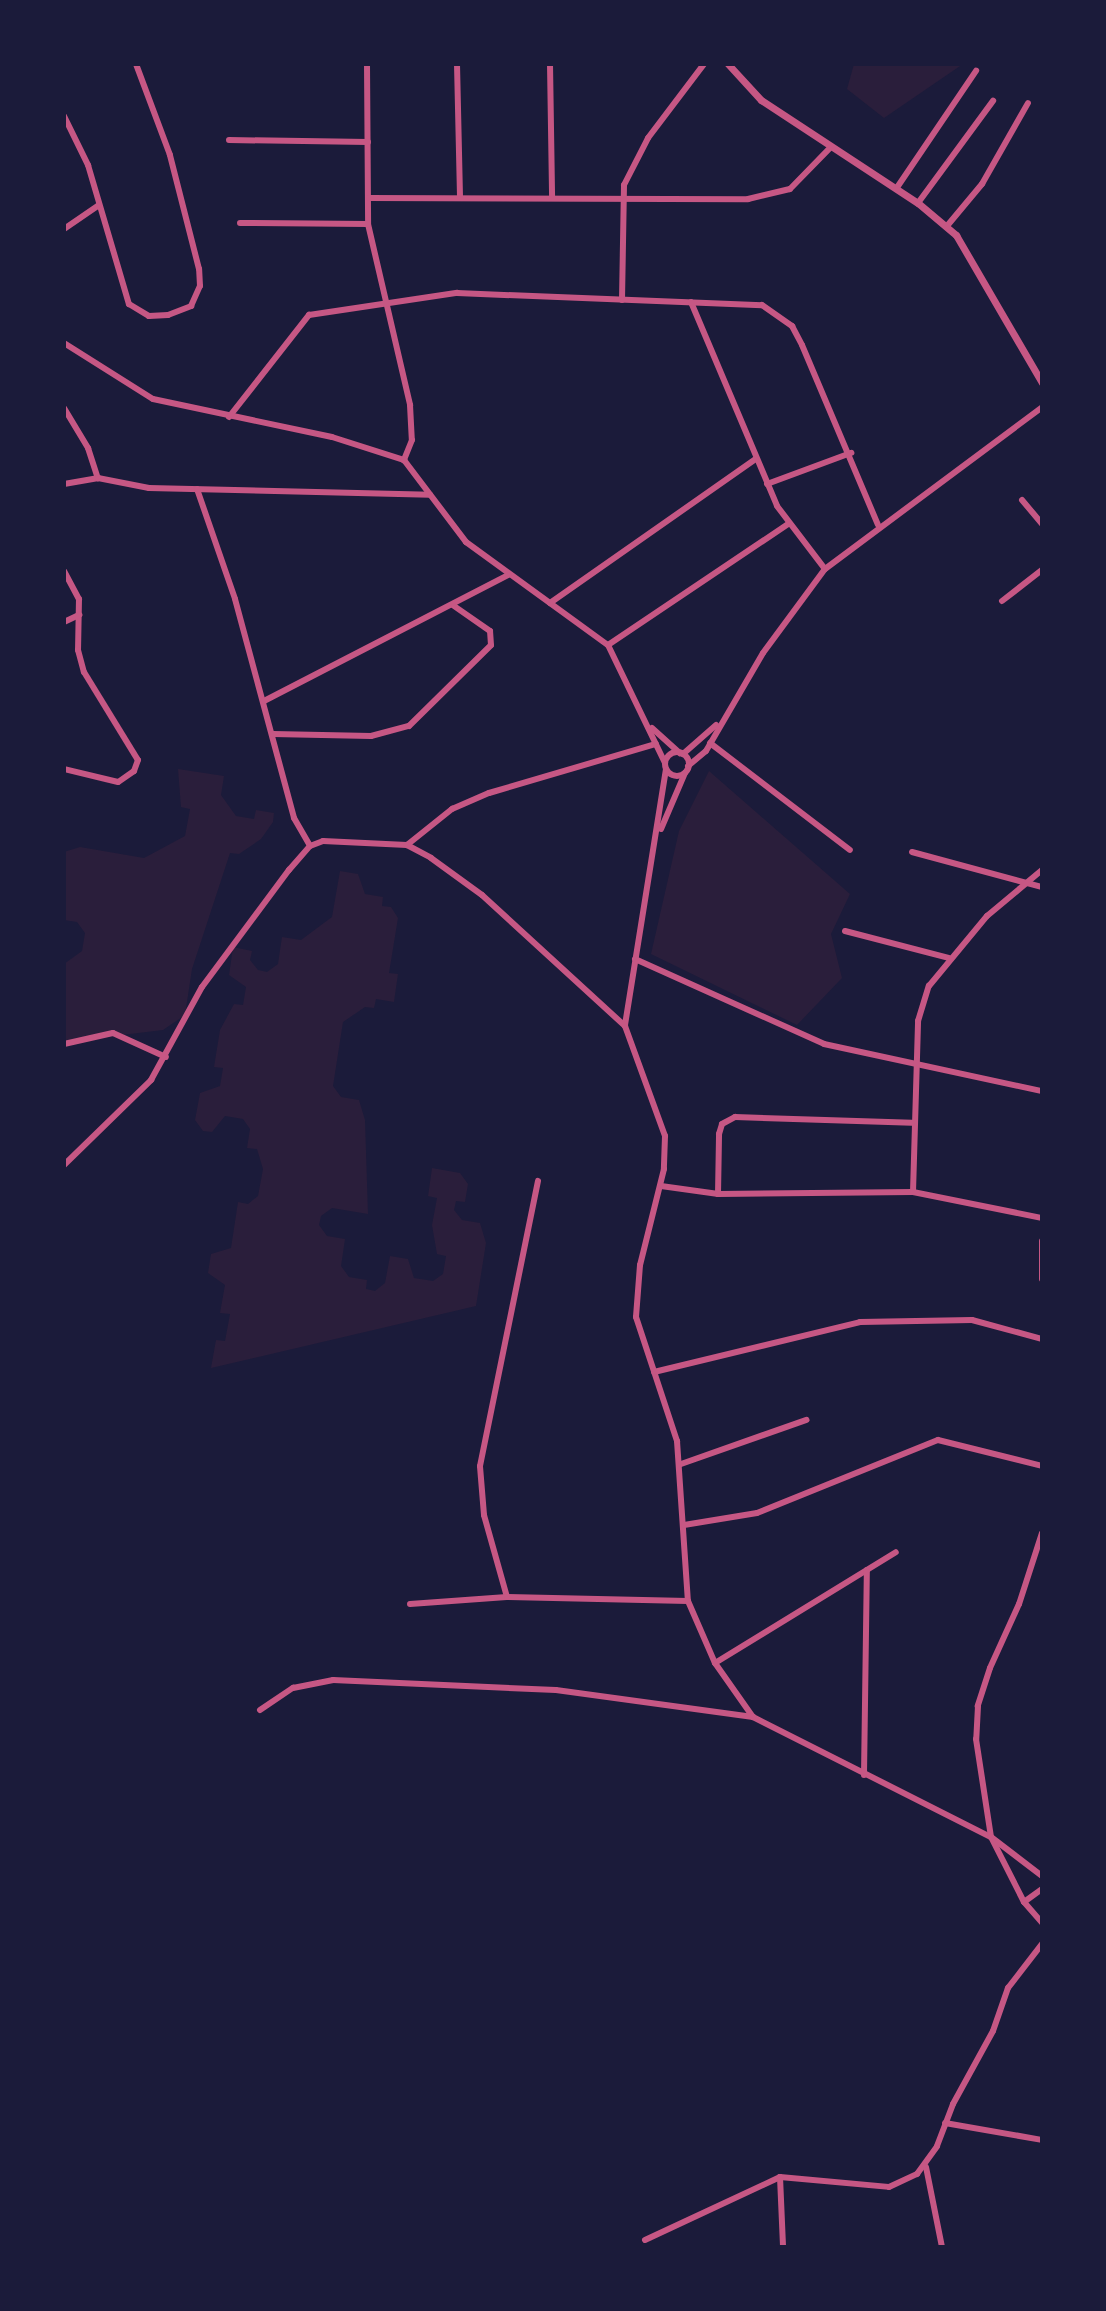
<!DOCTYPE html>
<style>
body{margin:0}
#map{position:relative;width:1106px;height:2311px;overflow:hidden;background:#1b1b3a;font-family:"PT Sans",sans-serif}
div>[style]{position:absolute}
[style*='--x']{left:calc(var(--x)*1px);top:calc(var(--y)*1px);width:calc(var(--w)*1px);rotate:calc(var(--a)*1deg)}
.green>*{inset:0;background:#2a1e3b}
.minor>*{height:6px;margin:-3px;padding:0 3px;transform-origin:3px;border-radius:3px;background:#c65784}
.minor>.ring{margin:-3px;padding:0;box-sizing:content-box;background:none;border:6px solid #c65784;border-radius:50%}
.tertiary>*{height:7px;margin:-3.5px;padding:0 3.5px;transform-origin:3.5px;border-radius:3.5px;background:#c65784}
span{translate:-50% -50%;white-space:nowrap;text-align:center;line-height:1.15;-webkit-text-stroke:6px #1b1b3a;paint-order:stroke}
.frame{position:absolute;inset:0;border:66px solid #1b1b3a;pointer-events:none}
</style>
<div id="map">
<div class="green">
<i style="clip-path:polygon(854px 64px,963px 64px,884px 118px,847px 89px)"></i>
<i style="clip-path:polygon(178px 769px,224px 776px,221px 795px,236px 816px,254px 819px,256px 810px,274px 813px,273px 822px,261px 839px,239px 854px,230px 853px,192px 969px,185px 1015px,163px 1030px,64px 1042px,64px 964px,82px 951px,85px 933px,77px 922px,64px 920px,64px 852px,80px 847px,144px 858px,185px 836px,190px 809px,181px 807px)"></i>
<i style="clip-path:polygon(709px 771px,850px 894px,831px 934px,842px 978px,797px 1025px,651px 954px,679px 831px)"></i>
<i style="clip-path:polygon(340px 871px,358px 874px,365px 894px,383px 897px,382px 906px,391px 907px,398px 918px,389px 973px,398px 974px,394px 1002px,376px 999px,374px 1008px,365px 1007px,343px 1022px,333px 1086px,341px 1097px,359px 1100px,365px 1120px,368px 1214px,332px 1208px,321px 1216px,319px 1225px,327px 1236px,345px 1239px,341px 1266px,349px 1277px,367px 1280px,366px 1289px,375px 1291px,385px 1283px,390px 1256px,408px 1259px,414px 1278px,433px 1281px,443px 1274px,446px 1256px,437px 1254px,432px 1225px,437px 1198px,428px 1196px,432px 1168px,460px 1173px,468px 1184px,465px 1202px,456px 1201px,454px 1210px,462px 1220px,480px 1223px,486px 1243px,476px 1306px,211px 1368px,216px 1340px,225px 1341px,230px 1314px,220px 1313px,225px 1285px,208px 1273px,211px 1254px,231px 1248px,238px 1202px,248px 1204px,258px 1196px,263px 1169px,257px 1149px,247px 1148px,250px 1129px,243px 1119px,225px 1116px,212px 1132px,203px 1131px,195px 1120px,200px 1093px,220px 1086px,223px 1068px,214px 1067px,220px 1030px,234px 1004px,243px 1005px,246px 987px,229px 975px,233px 947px,252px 951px,250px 960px,258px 970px,267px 972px,278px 964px,282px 937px,301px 940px,332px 917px)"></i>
</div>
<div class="minor">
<i style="--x:367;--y:64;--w:160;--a:89.6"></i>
<i style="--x:368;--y:224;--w:186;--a:76.9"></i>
<i style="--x:410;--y:405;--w:35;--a:87"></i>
<i style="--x:412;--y:440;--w:22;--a:112"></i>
<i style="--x:457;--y:64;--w:134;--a:88.7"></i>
<i style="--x:550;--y:64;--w:133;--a:89.1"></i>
<i style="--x:64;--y:116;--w:55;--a:63.9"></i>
<i style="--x:88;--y:165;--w:145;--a:73.6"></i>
<i style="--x:129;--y:304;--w:23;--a:31"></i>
<i style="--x:149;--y:316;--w:19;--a:-3"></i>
<i style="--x:168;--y:315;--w:25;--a:-21"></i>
<i style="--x:191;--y:306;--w:22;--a:-66"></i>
<i style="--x:200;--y:286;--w:17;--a:-93"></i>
<i style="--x:199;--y:269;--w:118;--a:-104.3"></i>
<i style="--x:170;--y:155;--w:97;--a:-110.5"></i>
<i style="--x:229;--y:140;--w:139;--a:0.8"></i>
<i style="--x:896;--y:189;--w:143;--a:-55.9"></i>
<i style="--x:369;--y:198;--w:379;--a:0.2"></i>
<i style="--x:748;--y:199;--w:43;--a:-13.4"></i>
<i style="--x:790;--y:189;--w:57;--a:-45.7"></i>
<i style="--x:918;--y:203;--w:127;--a:-53.7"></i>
<i style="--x:240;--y:223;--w:128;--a:0.4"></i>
<i style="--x:947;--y:226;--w:55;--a:-50.2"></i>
<i style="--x:982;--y:184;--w:93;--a:-60.4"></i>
<i style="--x:64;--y:229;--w:42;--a:-34.4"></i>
<i style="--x:622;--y:300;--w:115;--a:-89"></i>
<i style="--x:624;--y:185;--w:53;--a:-62.9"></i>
<i style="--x:648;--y:138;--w:93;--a:-52.9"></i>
<i style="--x:691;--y:302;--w:221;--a:67.1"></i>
<i style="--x:777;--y:506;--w:79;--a:52.7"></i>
<i style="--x:64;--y:343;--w:105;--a:32.2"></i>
<i style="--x:153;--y:399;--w:183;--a:12"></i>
<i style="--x:332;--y:437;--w:76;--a:17.7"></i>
<i style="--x:404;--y:460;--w:103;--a:52.9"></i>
<i style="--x:466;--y:542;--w:175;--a:36"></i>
<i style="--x:608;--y:645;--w:131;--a:64.2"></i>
<i style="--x:64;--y:408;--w:47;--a:59"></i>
<i style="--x:88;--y:448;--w:32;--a:72"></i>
<i style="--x:229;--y:417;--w:130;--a:-51.9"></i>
<i style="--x:309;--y:315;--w:150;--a:-8.5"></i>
<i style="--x:457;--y:293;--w:305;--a:2.3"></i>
<i style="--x:762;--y:305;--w:37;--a:35"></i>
<i style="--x:792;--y:326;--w:21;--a:62"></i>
<i style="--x:802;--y:345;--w:195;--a:67.1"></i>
<i style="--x:64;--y:484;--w:35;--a:-10"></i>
<i style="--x:98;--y:478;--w:52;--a:11.1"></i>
<i style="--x:149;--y:488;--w:281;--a:1.4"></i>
<i style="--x:767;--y:484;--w:90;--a:-20.3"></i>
<i style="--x:197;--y:489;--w:116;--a:70.9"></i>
<i style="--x:235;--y:599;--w:227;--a:74.9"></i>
<i style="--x:294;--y:818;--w:32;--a:60"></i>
<i style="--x:1022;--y:500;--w:31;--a:50"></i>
<i style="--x:64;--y:571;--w:32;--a:62"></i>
<i style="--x:79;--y:599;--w:51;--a:91.1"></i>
<i style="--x:78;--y:650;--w:23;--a:75"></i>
<i style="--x:84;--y:672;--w:103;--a:58.5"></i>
<i style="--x:138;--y:760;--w:12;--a:110"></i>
<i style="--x:134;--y:771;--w:19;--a:145"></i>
<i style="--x:118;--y:782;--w:56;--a:-166.5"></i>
<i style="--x:1002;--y:601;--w:51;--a:-37.8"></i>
<i style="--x:550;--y:603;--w:251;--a:-35"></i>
<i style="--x:64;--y:622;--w:17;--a:-25"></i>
<i style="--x:608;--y:645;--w:217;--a:-33.9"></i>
<i style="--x:264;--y:701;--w:275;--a:-27.3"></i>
<i style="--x:652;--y:728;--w:38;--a:42"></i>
<i style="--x:273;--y:734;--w:98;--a:1.2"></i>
<i style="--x:371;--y:736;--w:39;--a:-15"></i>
<i style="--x:409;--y:726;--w:115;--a:-44.6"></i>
<i style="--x:491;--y:645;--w:14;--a:-94"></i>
<i style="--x:490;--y:631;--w:44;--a:-145.2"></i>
<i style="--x:710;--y:743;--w:176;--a:37.4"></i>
<i class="ring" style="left:665px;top:752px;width:18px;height:18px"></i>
<i style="--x:683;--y:754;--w:44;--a:-41.3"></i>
<i style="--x:688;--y:766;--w:23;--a:-40"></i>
<i style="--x:706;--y:751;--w:113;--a:-59.8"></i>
<i style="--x:763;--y:653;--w:104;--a:-53.6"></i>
<i style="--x:825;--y:569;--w:271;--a:-36.7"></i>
<i style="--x:666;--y:769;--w:260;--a:99.1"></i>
<i style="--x:625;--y:1026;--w:117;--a:70"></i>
<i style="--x:665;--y:1136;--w:33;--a:92"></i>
<i style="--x:664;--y:1169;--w:99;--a:104"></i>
<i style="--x:640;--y:1265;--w:52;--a:94.4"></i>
<i style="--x:636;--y:1317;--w:131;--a:71.7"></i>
<i style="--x:677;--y:1441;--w:160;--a:86.1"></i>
<i style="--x:688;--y:1601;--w:68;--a:66.5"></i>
<i style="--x:715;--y:1663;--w:66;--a:54.9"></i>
<i style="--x:753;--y:1717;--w:267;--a:26.8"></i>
<i style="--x:991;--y:1837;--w:64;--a:37.4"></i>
<i style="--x:661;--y:829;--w:61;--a:-66.8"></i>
<i style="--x:407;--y:845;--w:58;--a:-38.7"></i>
<i style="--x:452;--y:809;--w:40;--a:-23.4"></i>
<i style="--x:489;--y:793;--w:174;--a:-16.4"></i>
<i style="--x:912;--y:852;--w:135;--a:15.1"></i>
<i style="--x:845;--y:931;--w:107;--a:14.6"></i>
<i style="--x:635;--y:959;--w:207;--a:24.2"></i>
<i style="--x:824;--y:1044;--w:223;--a:12.2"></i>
<i style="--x:64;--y:1044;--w:50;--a:-12.7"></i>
<i style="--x:113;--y:1033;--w:58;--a:24.4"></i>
<i style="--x:64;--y:1165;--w:122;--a:-44.3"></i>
<i style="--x:151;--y:1080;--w:106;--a:-61.3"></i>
<i style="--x:202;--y:987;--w:146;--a:-53.4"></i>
<i style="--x:289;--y:870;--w:32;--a:-49"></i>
<i style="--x:310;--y:846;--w:14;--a:-21"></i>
<i style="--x:323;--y:841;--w:84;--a:2.7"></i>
<i style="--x:407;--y:845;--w:27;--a:28"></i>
<i style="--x:431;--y:858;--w:63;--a:36"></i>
<i style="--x:482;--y:895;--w:194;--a:42.5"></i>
<i style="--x:661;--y:1186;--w:58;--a:8"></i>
<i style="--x:718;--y:1194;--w:195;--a:-0.6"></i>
<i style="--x:913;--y:1192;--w:132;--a:11.4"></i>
<i style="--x:913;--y:1192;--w:171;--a:-88.3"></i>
<i style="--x:918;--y:1021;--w:37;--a:-73"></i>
<i style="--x:929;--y:986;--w:91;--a:-50.4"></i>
<i style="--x:987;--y:916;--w:72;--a:-39.9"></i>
<i style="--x:718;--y:1194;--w:60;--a:-89"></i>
<i style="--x:719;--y:1134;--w:10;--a:-73"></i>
<i style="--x:722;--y:1124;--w:15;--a:-28"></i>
<i style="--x:735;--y:1117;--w:177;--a:1.9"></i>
<i style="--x:1042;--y:1241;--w:38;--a:90"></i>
<i style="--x:654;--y:1372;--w:212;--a:-13.6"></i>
<i style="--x:860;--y:1322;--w:112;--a:-1"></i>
<i style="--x:972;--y:1320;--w:73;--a:15.2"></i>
<i style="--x:681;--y:1464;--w:133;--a:-19.4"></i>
<i style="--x:684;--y:1525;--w:74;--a:-9.3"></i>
<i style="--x:757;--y:1513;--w:195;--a:-22"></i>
<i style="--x:938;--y:1440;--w:107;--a:14"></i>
<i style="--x:1042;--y:1533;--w:75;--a:107.9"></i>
<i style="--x:1019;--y:1604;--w:70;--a:114.4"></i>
<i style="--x:990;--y:1668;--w:40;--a:108"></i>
<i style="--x:978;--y:1706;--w:33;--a:93"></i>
<i style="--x:976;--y:1739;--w:99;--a:81.3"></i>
<i style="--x:991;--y:1837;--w:73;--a:63.1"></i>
<i style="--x:1024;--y:1902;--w:28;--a:49"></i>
<i style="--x:507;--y:1597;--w:85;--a:-105.7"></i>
<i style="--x:484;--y:1515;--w:49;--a:-94.7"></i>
<i style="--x:480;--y:1466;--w:291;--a:-78.5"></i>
<i style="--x:410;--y:1604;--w:97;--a:-4.1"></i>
<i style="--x:507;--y:1597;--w:181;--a:1.3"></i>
<i style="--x:715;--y:1663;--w:212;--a:-31.5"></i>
<i style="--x:260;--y:1710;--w:40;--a:-34"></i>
<i style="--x:293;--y:1688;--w:41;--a:-11.3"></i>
<i style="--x:333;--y:1680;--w:223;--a:2.6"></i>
<i style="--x:556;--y:1690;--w:199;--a:7.8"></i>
<i style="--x:864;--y:1775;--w:205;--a:-89.2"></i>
<i style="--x:1024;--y:1902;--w:22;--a:-36"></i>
<i style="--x:945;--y:2123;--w:98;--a:9.9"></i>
<i style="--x:926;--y:2167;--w:82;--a:78.7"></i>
<i style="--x:780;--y:2177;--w:70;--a:87.5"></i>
<i style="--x:645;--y:2240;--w:149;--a:-25"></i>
<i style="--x:780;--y:2177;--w:109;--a:5.2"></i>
<i style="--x:889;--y:2187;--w:31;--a:-25"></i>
<i style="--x:917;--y:2174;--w:34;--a:-54"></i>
<i style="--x:937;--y:2146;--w:45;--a:-69.1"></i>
<i style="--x:953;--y:2104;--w:83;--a:-61.3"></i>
<i style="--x:993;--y:2031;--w:46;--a:-70.8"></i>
<i style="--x:1008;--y:1988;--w:56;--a:-52.3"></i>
</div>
<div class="tertiary">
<i style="--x:728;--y:64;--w:49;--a:47.5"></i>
<i style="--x:761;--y:100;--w:188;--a:33.3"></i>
<i style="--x:918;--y:203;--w:50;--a:40.1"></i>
<i style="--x:956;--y:235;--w:171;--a:59.8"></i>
</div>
<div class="frame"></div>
</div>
